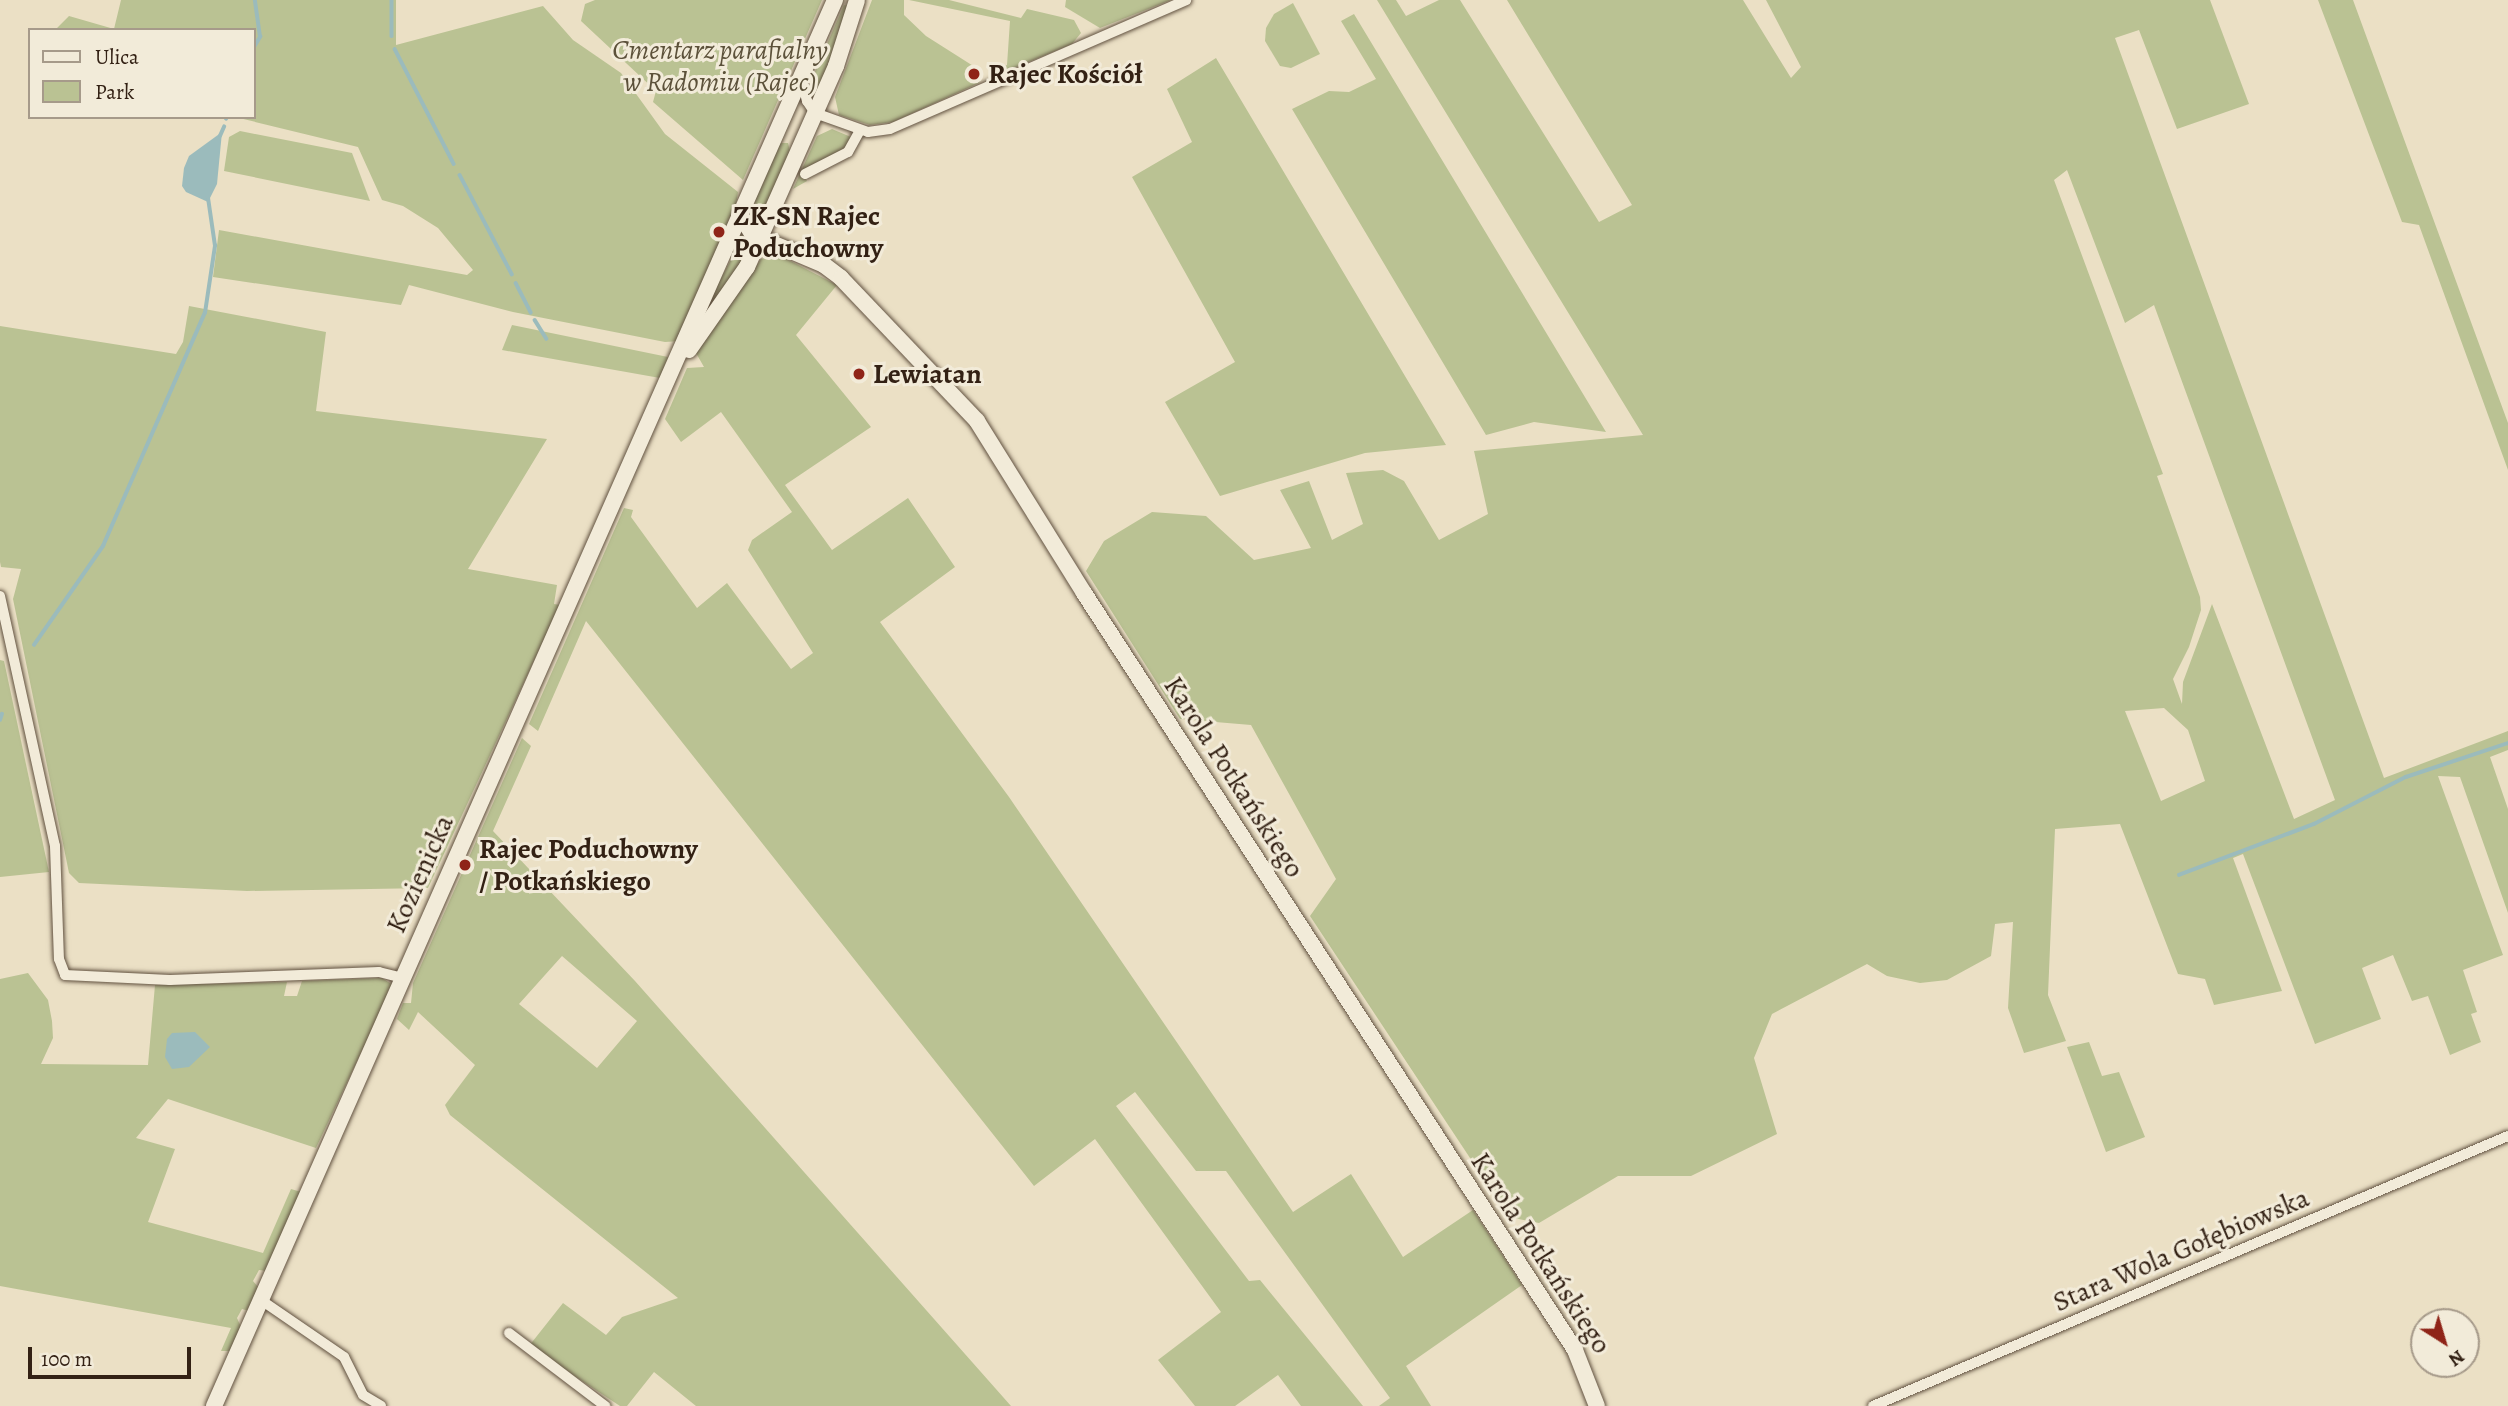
<!DOCTYPE html>
<meta charset="utf-8">
<style>
body{margin:0}
#map{position:relative;width:2508px;height:1406px;overflow:hidden;background:#ebe0c5;font-family:Alegreya,serif}
div>[style]{position:absolute}
[style*='--x']{left:calc(var(--x)*1px);top:calc(var(--y)*1px);width:calc(var(--w)*1px);rotate:calc(var(--a)*1deg)}
.green>*{inset:0;background:#bac293}
.water>*{inset:0;background:#9bbbbc}
.stream>*{height:3.5px;margin:-1.75px;padding:0 1.75px;transform-origin:1.75px;border-radius:1.75px;background:#9bbbbc}
.roads{filter:drop-shadow(0 0 2px #615140) drop-shadow(0 0 2px #615140)}
.street>*{height:10px;margin:-5px;padding:0 5px;transform-origin:5px;border-radius:5px;background:#f2ebd9}
.secondary>*{height:16px;margin:-8px;padding:0 8px;transform-origin:8px;border-radius:8px;background:#f2ebd9}
.dots>*{width:19px;height:19px;translate:-50% -50%;box-sizing:border-box;border:4px solid #f2ebd9;border-radius:50%}
span{translate:-50% -50%;white-space:nowrap;text-align:center;line-height:1.15;-webkit-text-stroke:6px #f2ebd9;paint-order:stroke}
.park-label{font-size:28px;color:#5c513a;font-style:italic}
.poi-label{font-size:28px;color:#332114;font-weight:700}
.left{translate:0 -50%;text-align:left}
.street-label{font-size:28px;color:#332114}
.legend{position:absolute;left:28px;top:28px;width:228px;height:91px;box-sizing:border-box;background:#f2ebd9;border:2px solid #a69a8a;margin:0;padding:9px 12px;list-style:none;font-size:21px;color:#332114}
.legend li{display:flex;align-items:center;gap:14px;height:35px}
.legend b{width:35px;border:2px solid #a69a8a}
.north{position:absolute;left:2410px;top:1308px;width:70px;height:70px;box-sizing:border-box;background:#f2ebd9;border:2px solid #a69a8a;border-radius:50%;rotate:143deg;font-size:19px;font-weight:700;line-height:28px;text-align:center;color:#332114}
.north::after{content:'';display:block;margin:auto;width:24px;height:32px;background:#8f2418;clip-path:polygon(50% 0,100% 100%,50% 72%,0 100%)}
.scale{position:absolute;left:28px;top:1347px;width:163px;height:32px;box-sizing:border-box;border:4px solid #332114;border-top:0;padding-left:9px;font-size:21px;line-height:24px;white-space:nowrap;color:#332114;-webkit-text-stroke:5px #f2ebd9;paint-order:stroke}
</style>
<div id="map">
<div class="green">
<i style="clip-path:polygon(121px 0,396px 0,396px 45px,543px 6px,573px 40px,621px 73px,665px 134px,738px 192px,735px 212px,680px 341px,665px 342px,513px 312px,409px 285px,401px 305px,213px 277px,219px 230px,467px 275px,473px 270px,438px 228px,403px 206px,382px 200px,358px 147px,235px 117px,254px 117px,254px 30px,55px 30px,69px 16px,114px 29px)"></i>
<i style="clip-path:polygon(595px 0,822px 0,743px 180px,653px 102px,656px 91px,581px 21px,585px 4px)"></i>
<i style="clip-path:polygon(872px 0,904px 0,904px 15px,926px 36px,978px 69px,982px 77px,979px 83px,893px 122px,870px 125px,839px 115px,835px 97px)"></i>
<i style="clip-path:polygon(909px 0,949px 0,1021px 18px,1027px 9px,1074px 20px,1081px 33px,1072px 44px,995px 76px,994px 71px,1007px 65px,1010px 21px)"></i>
<i style="clip-path:polygon(1066px 0,1171px 0,1100px 28px,1065px 7px)"></i>
<i style="clip-path:polygon(evenodd,1377px 0,1396px 0,1406px 16px,1439px 0,1460px 0,1599px 222px,1632px 205px,1507px 0,1743px 0,1791px 78px,1801px 67px,1766px 0,2210px 0,2249px 104px,2177px 129px,2139px 30px,2115px 38px,2384px 778px,2508px 731px,2508px 750px,2490px 757px,2508px 809px,2508px 913px,2460px 777px,2438px 776px,2503px 955px,2463px 970px,2477px 1012px,2471px 1014px,2481px 1042px,2450px 1055px,2428px 996px,2412px 1001px,2393px 955px,2362px 968px,2381px 1019px,2315px 1044px,2243px 854px,2233px 858px,2282px 991px,2214px 1005px,2205px 979px,2178px 974px,2120px 824px,2055px 829px,2048px 995px,2066px 1041px,2024px 1053px,2008px 1008px,2013px 922px,1995px 924px,1991px 956px,1947px 980px,1920px 983px,1887px 976px,1867px 964px,1772px 1014px,1754px 1058px,1777px 1134px,1691px 1176px,1618px 1176px,1539px 1223px,1509px 1217px,1310px 916px,1336px 879px,1251px 725px,1180px 719px,1086px 571px,1104px 541px,1152px 512px,1206px 516px,1254px 560px,1311px 548px,1280px 490px,1309px 481px,1332px 540px,1363px 524px,1346px 473px,1383px 470px,1404px 481px,1439px 540px,1488px 514px,1474px 451px,1643px 435px,1377px 0,2067px 170px,2125px 323px,2154px 305px,2335px 800px,2294px 819px,2212px 604px,2183px 682px,2182px 704px,2173px 679px,2189px 647px,2201px 610px,2200px 597px,2157px 476px,2163px 474px,2054px 180px,2067px 170px,1377px 0,2164px 708px,2188px 730px,2205px 781px,2161px 801px,2125px 711px,2164px 708px)"></i>
<i style="clip-path:polygon(2318px 0,2353px 0,2508px 423px,2508px 470px,2419px 225px,2402px 222px)"></i>
<i style="clip-path:polygon(1293px 3px,1320px 54px,1291px 68px,1280px 66px,1265px 41px,1266px 28px,1274px 14px)"></i>
<i style="clip-path:polygon(844px 5px,848px 6px,837px 45px,813px 104px,811px 81px)"></i>
<i style="clip-path:polygon(1354px 14px,1606px 432px,1534px 422px,1486px 435px,1292px 109px,1329px 91px,1349px 92px,1376px 79px,1341px 21px)"></i>
<i style="clip-path:polygon(1216px 58px,1446px 445px,1365px 453px,1220px 496px,1165px 402px,1235px 362px,1132px 177px,1192px 142px,1167px 89px)"></i>
<i style="clip-path:polygon(832px 129px,851px 137px,846px 148px,802px 171px,807px 181px,793px 189px,817px 136px)"></i>
<i style="clip-path:polygon(240px 131px,352px 153px,370px 201px,224px 171px,229px 137px)"></i>
<i style="clip-path:polygon(780px 143px,788px 143px,790px 151px,767px 208px,752px 202px)"></i>
<i style="clip-path:polygon(738px 232px,750px 241px,734px 280px,711px 308px,707px 305px,738px 246px)"></i>
<i style="clip-path:polygon(777px 254px,837px 285px,796px 335px,871px 427px,785px 485px,832px 550px,908px 498px,955px 567px,880px 622px,1009px 797px,1293px 1212px,1351px 1174px,1403px 1257px,1473px 1210px,1522px 1285px,1406px 1366px,1431px 1406px,1379px 1406px,1390px 1398px,1226px 1171px,1196px 1171px,1135px 1092px,1116px 1106px,1249px 1281px,1260px 1280px,1363px 1406px,1301px 1406px,1278px 1375px,1235px 1406px,1195px 1406px,1158px 1360px,1221px 1312px,1095px 1139px,1034px 1186px,586px 621px,538px 731px,529px 724px,624px 508px,633px 510px,631px 517px,697px 608px,727px 583px,791px 669px,813px 653px,748px 550px,752px 540px,792px 512px,721px 412px,681px 442px,665px 419px,687px 368px,704px 367px,696px 353px,761px 259px)"></i>
<i style="clip-path:polygon(189px 306px,326px 332px,316px 411px,547px 439px,468px 569px,557px 585px,554px 604px,560px 605px,428px 888px,247px 891px,79px 883px,69px 873px,13px 599px,21px 569px,1px 567px,0 562px,0 326px,176px 354px,183px 342px)"></i>
<i style="clip-path:polygon(512px 325px,668px 357px,660px 378px,502px 350px)"></i>
<i style="clip-path:polygon(0 660px,4px 661px,49px 872px,0 877px)"></i>
<i style="clip-path:polygon(evenodd,522px 738px,531px 746px,493px 831px,635px 981px,1011px 1406px,696px 1406px,654px 1372px,627px 1406px,620px 1406px,529px 1346px,563px 1303px,606px 1335px,622px 1317px,678px 1298px,450px 1115px,445px 1105px,475px 1065px,418px 1012px,409px 1030px,397px 1019px,403px 1003px,411px 1003px,413px 983px,522px 738px,562px 956px,637px 1021px,597px 1068px,519px 1004px,562px 956px)"></i>
<i style="clip-path:polygon(28px 973px,48px 1000px,52px 1021px,53px 1038px,41px 1064px,148px 1065px,155px 985px,287px 982px,284px 996px,297px 996px,302px 981px,382px 978px,393px 985px,316px 1148px,168px 1099px,136px 1138px,175px 1149px,148px 1222px,263px 1253px,291px 1189px,301px 1192px,267px 1271px,259px 1270px,253px 1281px,259px 1288px,249px 1311px,242px 1309px,237px 1318px,241px 1327px,230px 1351px,221px 1351px,231px 1328px,0 1286px,0 979px)"></i>
<i style="clip-path:polygon(2089px 1042px,2102px 1076px,2119px 1072px,2145px 1137px,2106px 1152px,2067px 1047px)"></i>
</div>
<div class="water">
<i style="clip-path:polygon(222px 132px,217px 184px,208px 202px,186px 192px,182px 186px,184px 168px,189px 156px)"></i>
<i style="clip-path:polygon(195px 1032px,210px 1047px,189px 1067px,172px 1069px,165px 1057px,167px 1039px,172px 1033px)"></i>
</div>
<div class="stream">
<i style="--x:392;--y:0;--w:36;--a:90"></i>
<i style="--x:254;--y:47;--w:12;--a:-59"></i>
<i style="--x:260;--y:37;--w:37;--a:-98"></i>
<i style="--x:395;--y:49;--w:129;--a:62.8"></i>
<i style="--x:226;--y:119;--w:2;--a:-63"></i>
<i style="--x:220;--y:136;--w:10;--a:-66"></i>
<i style="--x:460;--y:175;--w:112;--a:62.3"></i>
<i style="--x:516;--y:283;--w:33;--a:63"></i>
<i style="--x:535;--y:320;--w:22;--a:58"></i>
<i style="--x:34;--y:645;--w:121;--a:-55.1"></i>
<i style="--x:103;--y:546;--w:254;--a:-66.4"></i>
<i style="--x:205;--y:313;--w:68;--a:-81.5"></i>
<i style="--x:215;--y:246;--w:49;--a:-98.3"></i>
<i style="--x:0;--y:720;--w:6;--a:-72"></i>
<i style="--x:2179;--y:875;--w:144;--a:-20.7"></i>
<i style="--x:2314;--y:824;--w:103;--a:-27.1"></i>
<i style="--x:2406;--y:777;--w:108;--a:-18.4"></i>
</div>
<div class="roads">
<div class="street">
<i style="--x:801;--y:77;--w:25;--a:76"></i>
<i style="--x:807;--y:101;--w:14;--a:56"></i>
<i style="--x:815;--y:113;--w:56;--a:19.7"></i>
<i style="--x:868;--y:132;--w:22;--a:-8"></i>
<i style="--x:890;--y:129;--w:323;--a:-23.5"></i>
<i style="--x:805;--y:174;--w:48;--a:-27.1"></i>
<i style="--x:848;--y:152;--w:25;--a:-61"></i>
<i style="--x:0;--y:596;--w:256;--a:77.6"></i>
<i style="--x:55;--y:846;--w:113;--a:88"></i>
<i style="--x:59;--y:959;--w:17;--a:69"></i>
<i style="--x:65;--y:975;--w:105;--a:2.7"></i>
<i style="--x:170;--y:980;--w:209;--a:-2.2"></i>
<i style="--x:379;--y:972;--w:25;--a:14"></i>
<i style="--x:261;--y:1300;--w:101;--a:34.5"></i>
<i style="--x:344;--y:1357;--w:42;--a:63.4"></i>
<i style="--x:363;--y:1395;--w:21;--a:31"></i>
<i style="--x:509;--y:1333;--w:121;--a:37.2"></i>
<i style="--x:1873;--y:1406;--w:690;--a:-23.04"></i>
</div>
<div class="secondary">
<i style="--x:740;--y:215;--w:24;--a:57"></i>
<i style="--x:753;--y:235;--w:77;--a:22.9"></i>
<i style="--x:824;--y:265;--w:21;--a:37"></i>
<i style="--x:841;--y:278;--w:197;--a:46.4"></i>
<i style="--x:977;--y:421;--w:203;--a:58.1"></i>
<i style="--x:1084;--y:593;--w:902;--a:57.03"></i>
<i style="--x:1575;--y:1350;--w:60;--a:68.6"></i>
<i style="--x:689;--y:350;--w:101;--a:-55.1"></i>
<i style="--x:747;--y:267;--w:220;--a:-66.1"></i>
<i style="--x:836;--y:66;--w:69;--a:-72.3"></i>
<i style="--x:214;--y:1406;--w:1537;--a:-66.17"></i>
</div>
</div>
<div class="dots">
<i style="left:974px;top:74px;background:#8f2418"></i>
<i style="left:719px;top:232px;background:#8f2418"></i>
<i style="left:859px;top:374px;background:#8f2418"></i>
<i style="left:465px;top:865px;background:#8f2418"></i>
</div>
<div class="park-label">
<span style="left:720px;top:66px">Cmentarz parafialny<br>w Radomiu (Rajec)</span>
</div>
<div class="poi-label">
<span class="left" style="left:988px;top:74px">Rajec Kościół</span>
<span class="left" style="left:733px;top:232px">ZK-SN Rajec<br>Poduchowny</span>
<span class="left" style="left:873px;top:374px">Lewiatan</span>
<span class="left" style="left:479px;top:865px">Rajec Poduchowny<br>/ Potkańskiego</span>
</div>
<div class="street-label">
<span style="left:1234px;top:777px;rotate:57deg">Karola Potkańskiego</span>
<span style="left:420px;top:874px;rotate:-66deg">Kozienicka</span>
<span style="left:2181px;top:1250px;rotate:-23deg">Stara Wola Gołębiowska</span>
<span style="left:1541px;top:1253px;rotate:57deg">Karola Potkańskiego</span>
</div>
<ul class="legend">
<li><b style="height:9px;background:#f2ebd9"></b>Ulica</li>
<li><b style="height:19px;background:#bac293"></b>Park</li>
</ul>
<div class="north">N</div>
<div class="scale">100 m</div>
</div>
